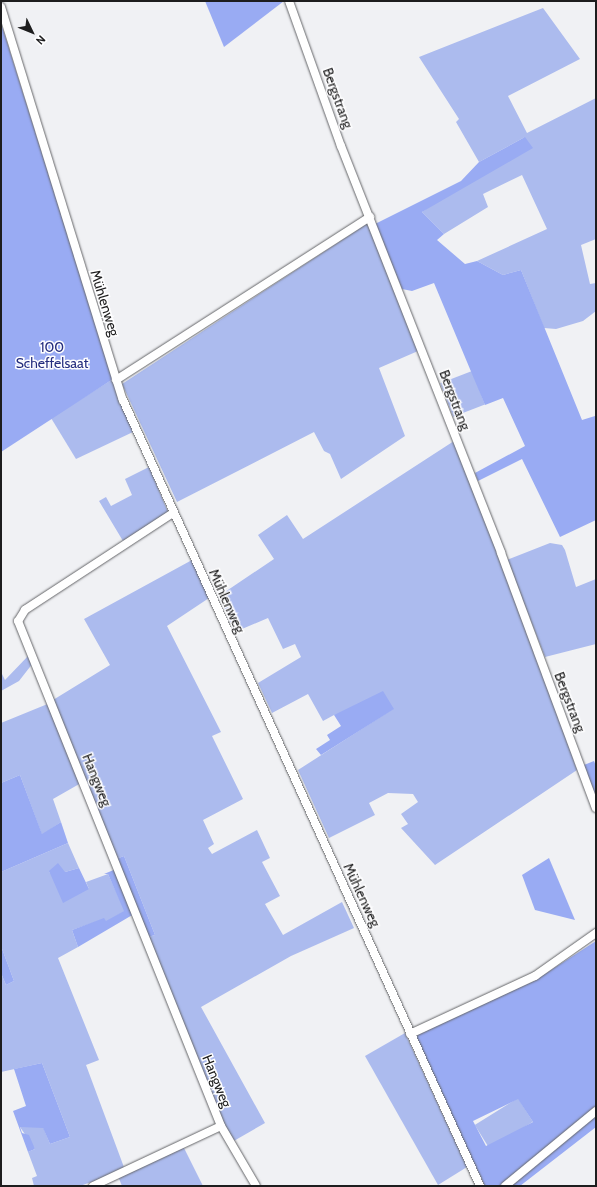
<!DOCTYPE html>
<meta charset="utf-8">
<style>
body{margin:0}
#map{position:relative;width:597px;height:1187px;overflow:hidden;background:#f0f1f4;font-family:Cabin,sans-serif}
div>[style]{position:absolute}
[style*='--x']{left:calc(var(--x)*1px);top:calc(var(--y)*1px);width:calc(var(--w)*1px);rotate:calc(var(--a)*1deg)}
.green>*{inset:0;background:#acbbee;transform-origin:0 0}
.forest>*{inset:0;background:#99abf3}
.roads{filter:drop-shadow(0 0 1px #656669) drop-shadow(0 0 1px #656669)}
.street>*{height:8px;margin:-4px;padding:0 4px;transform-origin:4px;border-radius:4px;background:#fff}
span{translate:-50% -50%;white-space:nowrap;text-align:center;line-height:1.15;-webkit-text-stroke:3px #fefeff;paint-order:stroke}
.street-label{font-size:14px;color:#1d1d1e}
.park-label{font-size:14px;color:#252e7f}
.frame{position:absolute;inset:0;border:2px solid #1d1d1e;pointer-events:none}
.north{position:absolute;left:12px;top:12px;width:40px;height:40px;-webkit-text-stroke:3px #fefeff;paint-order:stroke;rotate:133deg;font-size:11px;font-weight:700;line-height:16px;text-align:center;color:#1d1d1e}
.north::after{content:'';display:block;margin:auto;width:14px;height:18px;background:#1d1d1e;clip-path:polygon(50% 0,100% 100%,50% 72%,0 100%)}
</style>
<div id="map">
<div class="green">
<i style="clip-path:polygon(543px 8px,580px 59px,508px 96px,527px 133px,596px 98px,596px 239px,581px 245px,590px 284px,596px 283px,596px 311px,583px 321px,556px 329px,544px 328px,521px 270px,503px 275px,477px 261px,547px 229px,522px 175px,483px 194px,488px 207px,444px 234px,422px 212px,525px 137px,479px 162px,456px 122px,459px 119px,419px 57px)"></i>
<i style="clip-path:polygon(368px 223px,418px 351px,379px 368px,405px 436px,341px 479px,330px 454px,324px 451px,314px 432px,177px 502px,122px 384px)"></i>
<i style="left:472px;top:371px;width:36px;height:34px;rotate:69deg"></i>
<i style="clip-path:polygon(113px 379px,133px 432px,76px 459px,51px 418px)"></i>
<i style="clip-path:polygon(454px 441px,539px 661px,577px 770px,435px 865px,401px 828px,408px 824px,401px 814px,418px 802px,413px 794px,388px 793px,369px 803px,375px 815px,329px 838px,298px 770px,393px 709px,334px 715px,323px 721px,308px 694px,272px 713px,258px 683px,301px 657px,295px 644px,283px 649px,268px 618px,235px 632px,219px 596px,274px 559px,258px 535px,287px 515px,303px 539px)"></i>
<i style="clip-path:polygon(149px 467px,168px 512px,123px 541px,99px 501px,106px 497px,111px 506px,132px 495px,125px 479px)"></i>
<i style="clip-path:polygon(550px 543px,562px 545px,565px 550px,576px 587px,596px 579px,596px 644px,545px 657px,507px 560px)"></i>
<i style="clip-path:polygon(192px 560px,209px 598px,167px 626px,221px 732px,212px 736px,243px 799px,203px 820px,214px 844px,208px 848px,212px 854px,257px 830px,270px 858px,262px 862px,280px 896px,265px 904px,283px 935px,342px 902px,354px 928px,291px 956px,201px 1007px,265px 1123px,232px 1142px,223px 1126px,148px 937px,155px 935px,124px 856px,116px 859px,53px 700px,110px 665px,84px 619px)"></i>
<i style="clip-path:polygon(29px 655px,33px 663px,19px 681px,1px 691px,1px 672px,5px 680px)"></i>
<i style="clip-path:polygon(50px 703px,81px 783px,53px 799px,61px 822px,42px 835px,20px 775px,1px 783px,1px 723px)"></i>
<i style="clip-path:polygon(68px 843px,79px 868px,65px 872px,49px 872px,89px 889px,86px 882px,108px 874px,125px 911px,106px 922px,104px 919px,72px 930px,78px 947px,58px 958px,99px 1060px,86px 1065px,125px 1170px,80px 1186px,34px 1186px,32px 1178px,37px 1176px,28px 1152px,35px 1149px,20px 1127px,43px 1127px,50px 1144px,70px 1137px,42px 1063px,1px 1072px,1px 973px,6px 985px,14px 981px,1px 946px,1px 872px)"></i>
<i style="clip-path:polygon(405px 1033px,467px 1167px,438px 1185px,365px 1056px)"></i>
<i style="left:518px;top:1098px;width:28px;height:51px;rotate:58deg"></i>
<i style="clip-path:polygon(183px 1146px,203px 1186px,122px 1186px,118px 1176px)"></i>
</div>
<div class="forest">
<i style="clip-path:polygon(205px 1px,284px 1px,224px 47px)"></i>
<i style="clip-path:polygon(1px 23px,113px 379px,1px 452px)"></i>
<i style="clip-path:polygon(525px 137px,533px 148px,422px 212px,444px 234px,437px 240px,465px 264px,477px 261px,503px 275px,521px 270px,582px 420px,595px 416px,596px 520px,560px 537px,522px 459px,478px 481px,475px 473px,525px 446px,503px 398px,485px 405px,434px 283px,412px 291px,402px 289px,375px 224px,461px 181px,479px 162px)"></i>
<i style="clip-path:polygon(383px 691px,394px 709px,321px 755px,316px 749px,330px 740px,327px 735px,341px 726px,334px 715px)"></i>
<i style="clip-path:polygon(594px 761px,596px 766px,596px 798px,584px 765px)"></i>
<i style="clip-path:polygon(20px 775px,42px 834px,61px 822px,68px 843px,1px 872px,1px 783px)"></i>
<i style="clip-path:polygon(124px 856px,155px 935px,148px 937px,134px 914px,78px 947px,72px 930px,104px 918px,106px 921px,124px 911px,108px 874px,104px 874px,116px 869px,116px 859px)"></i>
<i style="clip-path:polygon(549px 858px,575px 920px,535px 910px,522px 875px)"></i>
<i style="clip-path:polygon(58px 863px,65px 872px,79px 868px,89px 889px,63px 903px,49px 871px)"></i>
<i style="clip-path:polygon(evenodd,596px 941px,596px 1127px,520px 1186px,485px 1186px,413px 1035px,534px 981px,596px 941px,518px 1099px,533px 1122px,486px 1146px,473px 1121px,518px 1099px)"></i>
<i style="clip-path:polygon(1px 946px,14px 981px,6px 985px,1px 973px)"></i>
<i style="clip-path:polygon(42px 1063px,70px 1137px,50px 1144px,43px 1128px,20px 1127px,22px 1133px,29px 1135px,35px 1149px,28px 1152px,13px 1111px,26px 1106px,14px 1069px)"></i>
</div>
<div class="roads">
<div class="street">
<i style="--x:289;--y:1;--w:154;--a:70.3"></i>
<i style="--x:341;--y:146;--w:437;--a:68.5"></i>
<i style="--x:501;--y:553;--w:272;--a:69.6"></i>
<i style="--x:1;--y:7;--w:412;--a:72.8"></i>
<i style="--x:123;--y:400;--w:863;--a:65.57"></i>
<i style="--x:116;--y:380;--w:302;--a:-32.7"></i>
<i style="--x:173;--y:513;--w:177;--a:146.8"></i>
<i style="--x:25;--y:610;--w:13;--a:122"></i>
<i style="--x:18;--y:621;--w:544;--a:68.1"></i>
<i style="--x:221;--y:1126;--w:69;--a:59.7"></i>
<i style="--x:410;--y:1034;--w:138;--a:-24.9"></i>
<i style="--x:535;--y:976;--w:75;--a:-35.2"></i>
<i style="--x:93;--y:1186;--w:141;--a:-25.1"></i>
<i style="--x:505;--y:1186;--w:118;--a:-39.5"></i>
</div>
</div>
<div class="street-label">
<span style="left:338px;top:98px;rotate:70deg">Bergstrang</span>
<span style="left:105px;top:303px;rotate:73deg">Mühlenweg</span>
<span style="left:455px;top:400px;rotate:69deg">Bergstrang</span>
<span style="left:227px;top:601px;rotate:66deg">Mühlenweg</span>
<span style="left:570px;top:702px;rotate:69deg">Bergstrang</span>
<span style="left:97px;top:780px;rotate:68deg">Hangweg</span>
<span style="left:362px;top:895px;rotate:65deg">Mühlenweg</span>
<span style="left:217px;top:1081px;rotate:68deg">Hangweg</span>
</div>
<div class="park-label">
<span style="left:52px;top:355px">100<br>Scheffelsaat</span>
</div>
<div class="frame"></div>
<div class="north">N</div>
</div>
